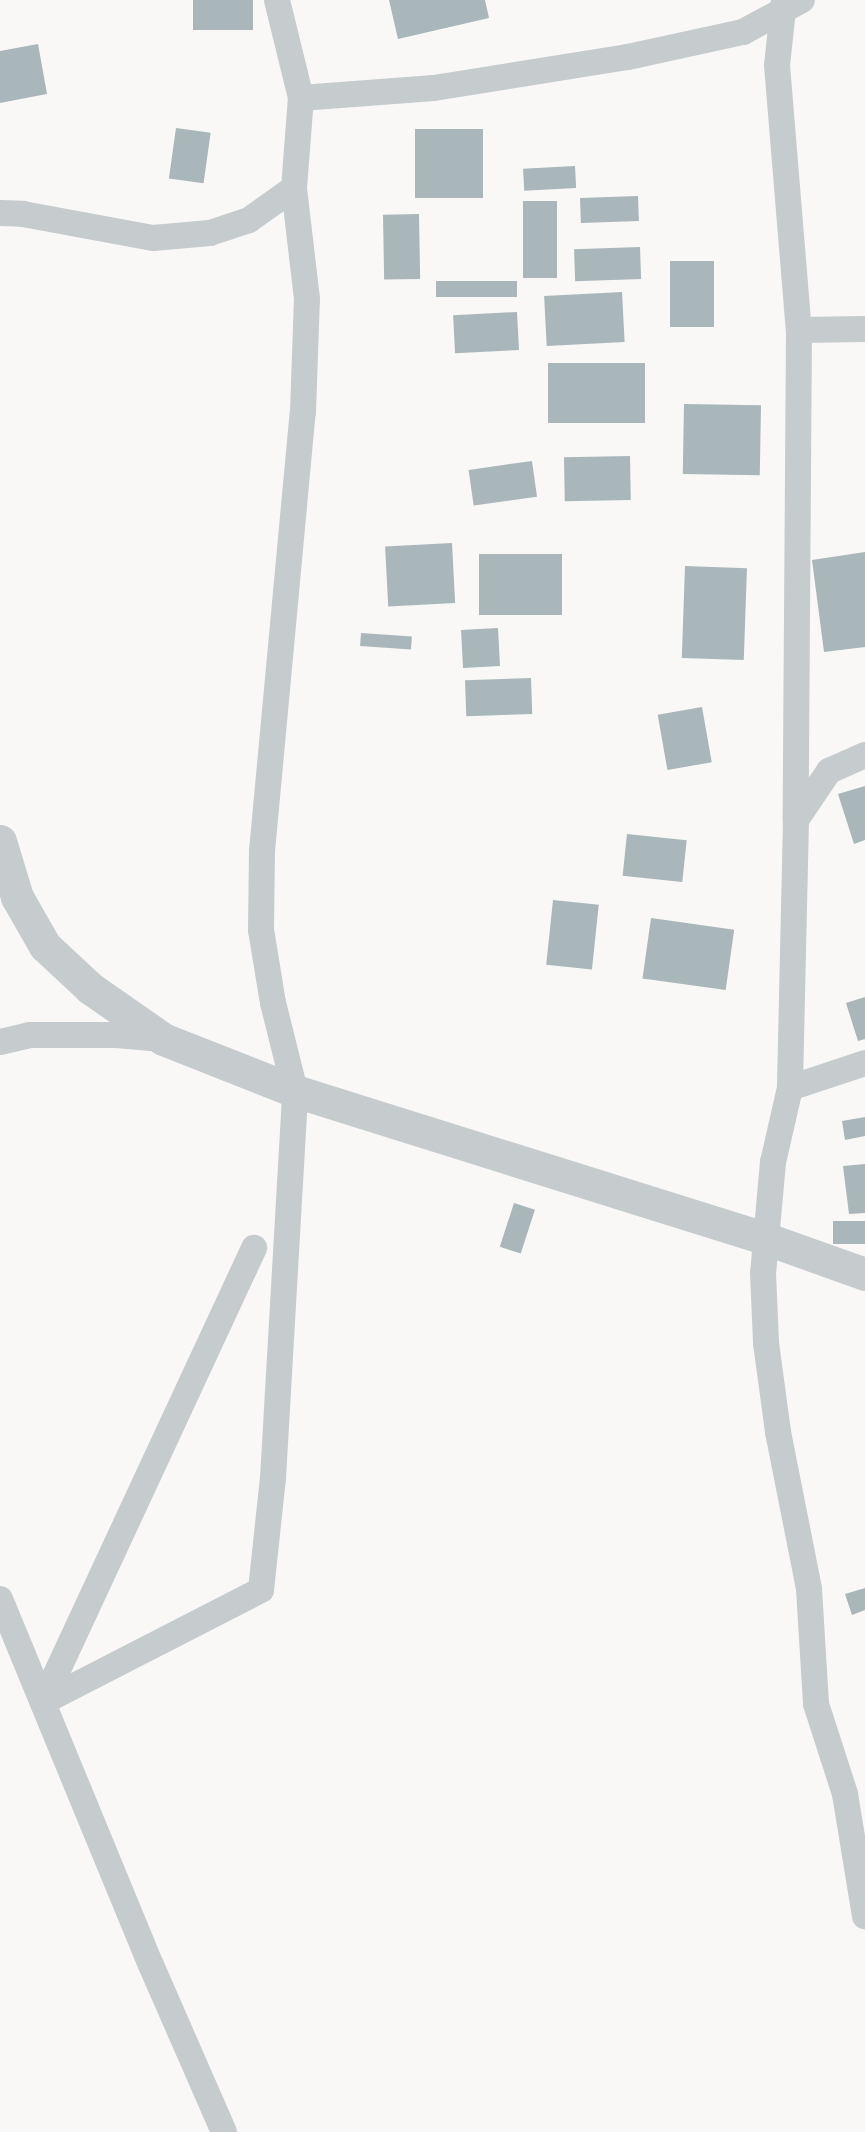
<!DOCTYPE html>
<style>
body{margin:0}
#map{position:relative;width:865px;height:2132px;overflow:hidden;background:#f9f8f6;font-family:Quicksand,sans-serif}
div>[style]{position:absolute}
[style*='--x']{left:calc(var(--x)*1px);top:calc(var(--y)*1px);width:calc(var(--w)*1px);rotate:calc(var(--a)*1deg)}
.building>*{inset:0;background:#a9b6ba;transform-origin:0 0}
.minor>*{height:26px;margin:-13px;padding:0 13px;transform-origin:13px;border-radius:13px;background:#c6cbce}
.tertiary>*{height:33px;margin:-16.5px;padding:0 16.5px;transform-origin:16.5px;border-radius:16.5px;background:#c6cbce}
span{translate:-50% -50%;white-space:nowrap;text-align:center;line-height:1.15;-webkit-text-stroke:6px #fff;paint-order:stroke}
</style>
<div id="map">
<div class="building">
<i style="left:193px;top:0;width:60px;height:30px"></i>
<i style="clip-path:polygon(389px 0,485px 0,489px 18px,398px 39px)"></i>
<i style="clip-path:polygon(38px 44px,47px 94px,0 103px,0 51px)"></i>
<i style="left:176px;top:128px;width:35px;height:51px;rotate:8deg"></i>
<i style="left:483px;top:129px;width:69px;height:68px;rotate:90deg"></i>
<i style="left:575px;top:166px;width:22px;height:52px;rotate:87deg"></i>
<i style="left:638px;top:196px;width:25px;height:58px;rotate:88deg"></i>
<i style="left:523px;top:201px;width:34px;height:77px"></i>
<i style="left:419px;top:214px;width:65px;height:36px;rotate:89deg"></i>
<i style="left:640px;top:247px;width:32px;height:66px;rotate:88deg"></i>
<i style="left:670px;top:261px;width:44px;height:66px"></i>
<i style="left:517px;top:281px;width:16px;height:81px;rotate:90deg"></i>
<i style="left:622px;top:292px;width:50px;height:78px;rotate:87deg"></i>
<i style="left:517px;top:312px;width:38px;height:64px;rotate:87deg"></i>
<i style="left:548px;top:363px;width:97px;height:60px"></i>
<i style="left:684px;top:404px;width:77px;height:70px;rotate:1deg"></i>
<i style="left:630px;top:456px;width:44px;height:66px;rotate:89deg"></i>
<i style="left:532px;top:461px;width:36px;height:64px;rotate:82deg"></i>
<i style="left:452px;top:543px;width:60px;height:67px;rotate:87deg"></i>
<i style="clip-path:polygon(865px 552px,865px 647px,824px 652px,812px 560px)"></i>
<i style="left:562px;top:554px;width:61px;height:83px;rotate:90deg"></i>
<i style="left:685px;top:566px;width:62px;height:92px;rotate:2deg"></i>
<i style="left:498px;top:628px;width:38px;height:37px;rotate:87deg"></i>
<i style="left:361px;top:633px;width:51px;height:13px;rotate:4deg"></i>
<i style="left:531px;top:678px;width:36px;height:66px;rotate:88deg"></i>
<i style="left:702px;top:707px;width:56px;height:45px;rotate:80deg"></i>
<i style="clip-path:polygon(865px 786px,865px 840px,854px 844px,838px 794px)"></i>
<i style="left:627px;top:834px;width:60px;height:42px;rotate:6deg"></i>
<i style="left:553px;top:900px;width:46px;height:65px;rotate:6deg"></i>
<i style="left:651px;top:918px;width:84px;height:61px;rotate:8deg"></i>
<i style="clip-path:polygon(865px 997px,865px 1039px,858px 1041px,846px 1003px)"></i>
<i style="clip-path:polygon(865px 1117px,865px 1136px,845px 1140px,842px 1121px)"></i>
<i style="clip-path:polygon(865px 1164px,865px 1213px,849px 1214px,843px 1166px)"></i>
<i style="left:514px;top:1203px;width:22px;height:46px;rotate:18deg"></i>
<i style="left:865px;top:1221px;width:23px;height:32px;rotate:90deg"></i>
<i style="clip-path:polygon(865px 1588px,865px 1610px,852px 1615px,845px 1594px)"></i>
</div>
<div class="minor">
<i style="--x:784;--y:0;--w:65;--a:96.1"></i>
<i style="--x:777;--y:65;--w:266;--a:85.3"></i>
<i style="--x:799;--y:330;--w:490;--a:90.4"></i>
<i style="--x:796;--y:820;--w:268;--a:91.3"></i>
<i style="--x:790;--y:1088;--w:76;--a:102.9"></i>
<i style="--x:773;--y:1162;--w:111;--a:95.1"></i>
<i style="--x:763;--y:1273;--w:70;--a:87.5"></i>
<i style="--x:766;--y:1343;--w:90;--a:82.3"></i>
<i style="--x:778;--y:1432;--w:160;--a:78.8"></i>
<i style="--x:809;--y:1589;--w:115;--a:86.5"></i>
<i style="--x:816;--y:1704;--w:95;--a:72.1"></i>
<i style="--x:845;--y:1794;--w:124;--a:80.7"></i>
<i style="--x:301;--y:98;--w:133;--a:-4.3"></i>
<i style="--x:434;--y:88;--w:196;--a:-9.1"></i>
<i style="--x:628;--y:57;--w:118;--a:-12.3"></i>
<i style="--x:743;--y:32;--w:67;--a:-28.5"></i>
<i style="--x:0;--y:213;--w:23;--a:2"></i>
<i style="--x:23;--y:214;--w:132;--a:10.5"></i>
<i style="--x:153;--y:238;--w:57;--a:-5"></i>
<i style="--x:210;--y:233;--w:41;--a:-18.4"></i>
<i style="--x:249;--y:220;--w:55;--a:-35.4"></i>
<i style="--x:799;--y:330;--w:66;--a:-0.9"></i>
<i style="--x:796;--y:820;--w:59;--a:-56"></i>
<i style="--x:829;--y:771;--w:39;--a:-24"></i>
<i style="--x:0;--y:1042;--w:31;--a:-13"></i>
<i style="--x:30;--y:1035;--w:86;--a:0"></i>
<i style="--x:116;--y:1035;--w:47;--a:4.9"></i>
<i style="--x:790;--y:1088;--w:79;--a:-18.4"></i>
<i style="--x:0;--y:1599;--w:396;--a:67.6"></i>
<i style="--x:151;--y:1965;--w:182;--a:66.4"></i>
<i style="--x:43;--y:1702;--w:245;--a:-27.2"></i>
<i style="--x:261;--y:1590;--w:113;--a:-83.9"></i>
<i style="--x:273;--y:1478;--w:388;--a:-86.7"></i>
<i style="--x:295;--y:1091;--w:91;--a:-104"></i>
<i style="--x:273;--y:1003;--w:74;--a:-99.3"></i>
<i style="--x:261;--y:930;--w:79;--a:-89.3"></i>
<i style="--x:262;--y:851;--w:441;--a:-84.7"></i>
<i style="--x:303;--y:412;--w:113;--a:-88"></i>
<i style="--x:307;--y:299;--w:112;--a:-96.7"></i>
<i style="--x:294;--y:188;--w:90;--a:-85.6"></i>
<i style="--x:301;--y:98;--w:101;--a:-103.8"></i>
<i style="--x:43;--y:1702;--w:501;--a:-65.07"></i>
</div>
<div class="tertiary">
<i style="--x:0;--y:841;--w:59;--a:73.1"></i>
<i style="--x:17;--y:897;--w:56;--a:60.3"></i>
<i style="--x:45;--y:946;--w:62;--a:43"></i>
<i style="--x:90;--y:988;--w:89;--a:34.9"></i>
<i style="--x:163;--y:1039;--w:142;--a:21.5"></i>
<i style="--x:295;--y:1091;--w:491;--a:17.4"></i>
<i style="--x:764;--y:1238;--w:107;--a:19.6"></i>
</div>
</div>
